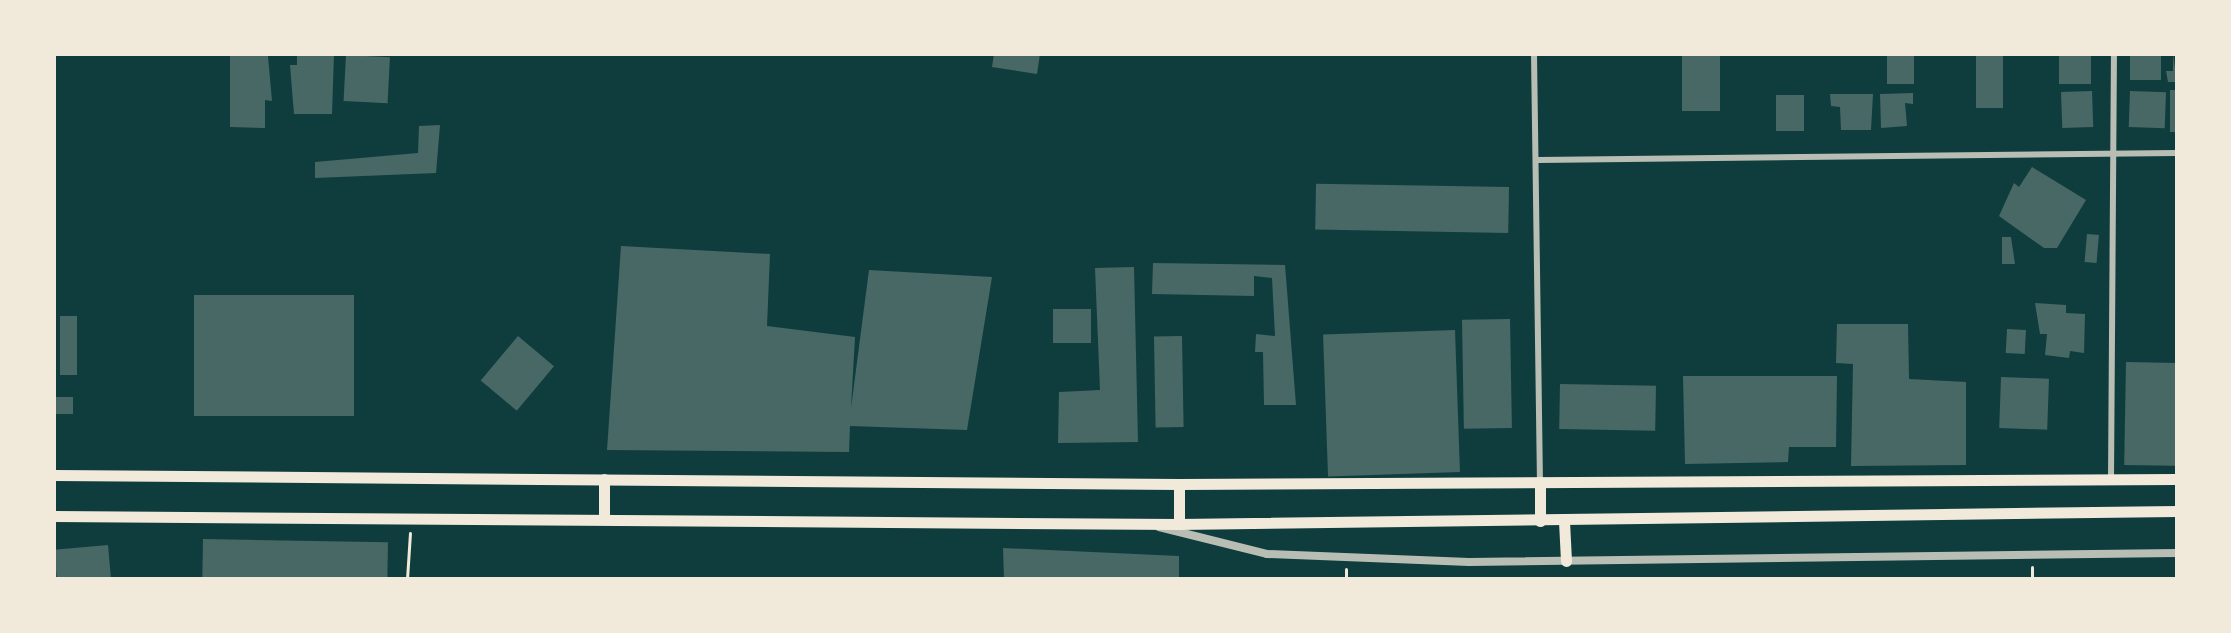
<!DOCTYPE html>
<style>
body{margin:0}
#map{position:relative;width:2231px;height:633px;overflow:hidden;background:#0f3d3e;font-family:"Roboto Condensed",sans-serif}
div>[style]{position:absolute}
[style*='--x']{left:calc(var(--x)*1px);top:calc(var(--y)*1px);width:calc(var(--w)*1px);rotate:calc(var(--a)*1deg)}
.building>*{inset:0;background:#486865;transform-origin:0 0}
.path>*{height:3px;margin:-1.5px;padding:0 1.5px;transform-origin:1.5px;border-radius:1.5px;background:#f1e9da}
.minor>*{height:6px;margin:-3px;padding:0 3px;transform-origin:3px;border-radius:3px;background:#b8beb3}
.tertiary>*{height:8px;margin:-4px;padding:0 4px;transform-origin:4px;border-radius:4px;background:#b8beb3}
.trunk>*{height:11px;margin:-5.5px;padding:0 5.5px;transform-origin:5.5px;border-radius:5.5px;background:#f1e9da}
span{translate:-50% -50%;white-space:nowrap;text-align:center;line-height:1.15;-webkit-text-stroke:6px #f1e9da;paint-order:stroke}
.frame{position:absolute;inset:0;border:56px solid #f1e9da;pointer-events:none}
</style>
<div id="map">
<div class="building">
<i style="clip-path:polygon(297px 54px,334px 54px,332px 114px,294px 114px,290px 65px,297px 65px)"></i>
<i style="clip-path:polygon(994px 54px,1040px 54px,1037px 74px,992px 67px)"></i>
<i style="left:1682px;top:54px;width:38px;height:57px"></i>
<i style="left:1887px;top:54px;width:27px;height:30px"></i>
<i style="left:2059px;top:54px;width:32px;height:30px"></i>
<i style="left:2130px;top:54px;width:31px;height:26px"></i>
<i style="clip-path:polygon(2173px 54px,2177px 82px,2168px 82px,2166px 71px,2173px 71px)"></i>
<i style="clip-path:polygon(230px 55px,268px 56px,272px 101px,265px 100px,265px 128px,230px 127px)"></i>
<i style="left:346px;top:55px;width:44px;height:46px;rotate:3deg"></i>
<i style="left:1976px;top:56px;width:27px;height:52px"></i>
<i style="left:2170px;top:90px;width:7px;height:42px"></i>
<i style="left:2092px;top:91px;width:36px;height:31px;rotate:88deg"></i>
<i style="left:2130px;top:91px;width:36px;height:36px;rotate:2deg"></i>
<i style="clip-path:polygon(1913px 93px,1913px 104px,1905px 103px,1907px 126px,1881px 128px,1880px 94px)"></i>
<i style="clip-path:polygon(1830px 94px,1873px 94px,1871px 130px,1841px 130px,1840px 107px,1831px 106px)"></i>
<i style="left:1776px;top:95px;width:28px;height:36px"></i>
<i style="clip-path:polygon(440px 125px,436px 173px,315px 178px,315px 162px,418px 153px,419px 126px)"></i>
<i style="clip-path:polygon(2032px 167px,2086px 200px,2057px 248px,2044px 248px,1999px 216px,2014px 183px,2019px 187px)"></i>
<i style="left:1509px;top:187px;width:46px;height:193px;rotate:91deg"></i>
<i style="left:2087px;top:234px;width:12px;height:28px;rotate:5deg"></i>
<i style="clip-path:polygon(2002px 237px,2011px 237px,2015px 264px,2002px 264px)"></i>
<i style="clip-path:polygon(621px 246px,770px 254px,767px 326px,855px 337px,851px 408px,869px 270px,992px 277px,967px 430px,850px 426px,849px 452px,607px 450px)"></i>
<i style="clip-path:polygon(1153px 263px,1285px 265px,1296px 405px,1264px 405px,1263px 352px,1255px 352px,1256px 334px,1275px 336px,1272px 278px,1254px 276px,1254px 296px,1152px 294px)"></i>
<i style="clip-path:polygon(1134px 267px,1138px 442px,1058px 443px,1059px 392px,1100px 390px,1095px 268px)"></i>
<i style="left:194px;top:295px;width:160px;height:121px"></i>
<i style="clip-path:polygon(2035px 303px,2066px 305px,2066px 313px,2085px 314px,2084px 353px,2070px 351px,2069px 358px,2045px 355px,2047px 334px,2040px 334px)"></i>
<i style="left:1053px;top:309px;width:38px;height:34px"></i>
<i style="left:60px;top:316px;width:17px;height:59px"></i>
<i style="left:1510px;top:319px;width:109px;height:48px;rotate:89deg"></i>
<i style="clip-path:polygon(1837px 324px,1908px 324px,1909px 379px,1966px 382px,1966px 465px,1851px 466px,1853px 364px,1836px 363px)"></i>
<i style="left:2007px;top:329px;width:19px;height:24px;rotate:3deg"></i>
<i style="left:1455px;top:330px;width:142px;height:132px;rotate:88deg"></i>
<i style="left:518px;top:336px;width:47px;height:58px;rotate:40deg"></i>
<i style="left:1182px;top:336px;width:91px;height:28px;rotate:89deg"></i>
<i style="left:2126px;top:362px;width:51px;height:103px;rotate:1deg"></i>
<i style="clip-path:polygon(1683px 376px,1837px 376px,1836px 447px,1789px 447px,1788px 462px,1685px 464px)"></i>
<i style="left:2001px;top:377px;width:48px;height:51px;rotate:2deg"></i>
<i style="left:1560px;top:384px;width:96px;height:45px;rotate:1deg"></i>
<i style="left:54px;top:397px;width:19px;height:17px"></i>
<i style="left:203px;top:539px;width:185px;height:41px;rotate:1deg"></i>
<i style="left:108px;top:545px;width:34px;height:54px;rotate:85deg"></i>
<i style="clip-path:polygon(1003px 548px,1179px 556px,1179px 579px,1004px 579px)"></i>
</div>
<div class="path">
<i style="--x:2032;--y:567;--w:12;--a:90"></i>
<i style="--x:407;--y:579;--w:46;--a:-86.3"></i>
<i style="--x:1346;--y:579;--w:10;--a:-90"></i>
</div>
<div class="minor">
<i style="--x:1534;--y:54;--w:428;--a:89.2"></i>
<i style="--x:1538;--y:160;--w:639;--a:-0.63"></i>
<i style="--x:2111;--y:478;--w:424;--a:-89.6"></i>
</div>
<div class="tertiary">
<i style="--x:1159;--y:527;--w:111;--a:14"></i>
<i style="--x:1267;--y:554;--w:202;--a:2.3"></i>
<i style="--x:1469;--y:562;--w:708;--a:-0.73"></i>
</div>
<div class="trunk">
<i style="--x:54;--y:475;--w:1125;--a:0.46"></i>
<i style="--x:1179;--y:484;--w:998;--a:-0.29"></i>
<i style="--x:1540;--y:482;--w:39;--a:90"></i>
<i style="--x:54;--y:516;--w:1125;--a:0.41"></i>
<i style="--x:1179;--y:524;--w:998;--a:-0.75"></i>
<i style="--x:604;--y:519;--w:40;--a:-90"></i>
<i style="--x:1564;--y:521;--w:40;--a:87.1"></i>
<i style="--x:1179;--y:524;--w:40;--a:-90"></i>
</div>
<div class="frame"></div>
</div>
